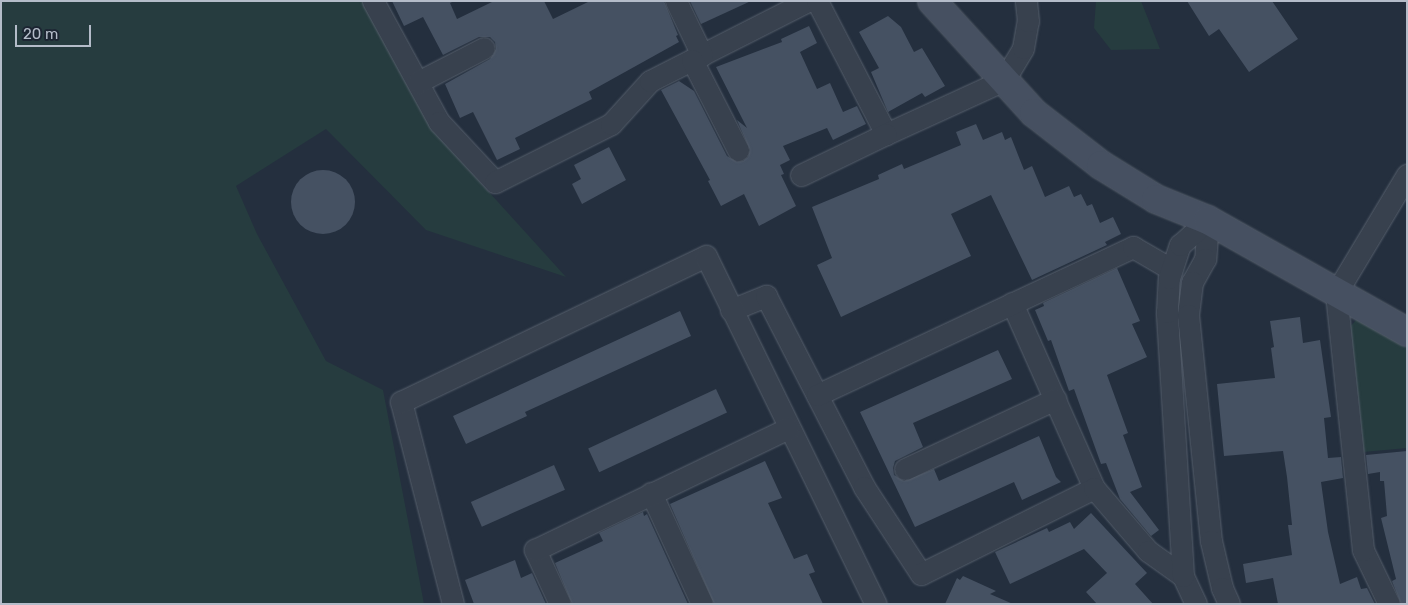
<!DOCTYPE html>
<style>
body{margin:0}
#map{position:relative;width:1408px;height:605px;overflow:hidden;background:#242f3e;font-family:Rubik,sans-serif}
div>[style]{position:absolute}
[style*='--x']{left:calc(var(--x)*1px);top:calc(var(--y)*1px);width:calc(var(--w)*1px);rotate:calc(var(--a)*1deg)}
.green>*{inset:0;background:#263c3f}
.building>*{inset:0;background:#455162;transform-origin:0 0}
.round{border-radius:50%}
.roads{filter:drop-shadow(0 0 1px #565f6c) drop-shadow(0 0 1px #565f6c)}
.street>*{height:21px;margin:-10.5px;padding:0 10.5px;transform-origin:10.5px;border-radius:10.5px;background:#38414e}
.secondary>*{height:28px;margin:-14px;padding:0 14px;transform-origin:14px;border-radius:14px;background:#465061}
span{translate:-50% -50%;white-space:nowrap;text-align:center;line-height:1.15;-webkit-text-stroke:4px #1d2633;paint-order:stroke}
.frame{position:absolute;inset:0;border:2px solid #b4bcc9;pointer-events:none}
.scale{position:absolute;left:15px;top:25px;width:76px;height:22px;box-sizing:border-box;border:2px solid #b4bcc9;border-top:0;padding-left:6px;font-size:15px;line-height:18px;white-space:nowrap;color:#b4bcc9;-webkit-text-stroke:4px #1d2633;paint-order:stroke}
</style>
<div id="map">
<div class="green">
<i style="clip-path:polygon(1px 1px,362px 1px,431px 128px,566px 277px,426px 230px,326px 129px,236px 186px,257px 234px,326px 361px,383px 390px,424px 604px,1px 604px)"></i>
<i style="clip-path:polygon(1096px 1px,1141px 1px,1160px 49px,1111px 50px,1094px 28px)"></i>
<i style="clip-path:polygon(1357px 319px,1407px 348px,1407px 448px,1363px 452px,1349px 328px)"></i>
</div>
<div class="building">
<i style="clip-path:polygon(392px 1px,454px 1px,450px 3px,457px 19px,494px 1px,544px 1px,553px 19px,590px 1px,664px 1px,678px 35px,676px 36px,679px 42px,589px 92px,592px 99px,515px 138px,520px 149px,497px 160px,473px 112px,460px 118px,445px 84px,490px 59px,496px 49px,495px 42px,490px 37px,479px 37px,443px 55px,423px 17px,404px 26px)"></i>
<i style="clip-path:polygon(690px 1px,751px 1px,701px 24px)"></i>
<i style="clip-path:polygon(1187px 1px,1272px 1px,1298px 39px,1249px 72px,1219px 29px,1209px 36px)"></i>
<i style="clip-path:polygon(888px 16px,901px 27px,914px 52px,922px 48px,945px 86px,925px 97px,922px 93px,888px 112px,871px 72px,879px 68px,859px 32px)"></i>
<i style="clip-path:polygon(809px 26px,817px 43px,800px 52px,817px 89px,830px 83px,843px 112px,857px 106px,866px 124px,833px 140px,827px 128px,783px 146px,790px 160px,780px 165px,784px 174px,781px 175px,796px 206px,759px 226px,744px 194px,721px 206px,708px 181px,710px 180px,661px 90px,679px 81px,694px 91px,727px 156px,737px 162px,743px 161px,748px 157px,750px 150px,737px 120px,747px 128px,716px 67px,782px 42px,781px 39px)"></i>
<i style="clip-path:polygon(976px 124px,983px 140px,1002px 132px,1005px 140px,1011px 137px,1024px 170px,1032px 166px,1045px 197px,1069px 186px,1074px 197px,1081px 194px,1087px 206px,1092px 204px,1100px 223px,1113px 217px,1121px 234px,1105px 242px,1107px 245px,1032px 280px,991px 195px,951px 214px,971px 256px,841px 317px,817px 265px,832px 258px,812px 207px,879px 179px,878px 175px,902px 164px,904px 169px,961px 145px,956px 132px)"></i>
<i style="clip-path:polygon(609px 147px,626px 180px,582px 204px,572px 184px,581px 179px,574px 165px)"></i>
<i class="round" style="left:291px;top:170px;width:64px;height:64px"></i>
<i style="clip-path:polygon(1117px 268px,1140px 321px,1132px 324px,1147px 357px,1107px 375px,1128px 433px,1123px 435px,1142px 487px,1130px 492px,1159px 530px,1151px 536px,1120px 499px,1106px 463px,1101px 464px,1074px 389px,1069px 391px,1051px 340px,1048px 341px,1035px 310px,1044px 306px,1043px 303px)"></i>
<i style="clip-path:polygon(680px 311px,691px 336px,525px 412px,527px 416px,466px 444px,453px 416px)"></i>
<i style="clip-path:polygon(1300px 317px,1303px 343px,1320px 340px,1331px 417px,1324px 418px,1328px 458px,1341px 457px,1343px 478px,1321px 482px,1328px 532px,1340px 584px,1357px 577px,1361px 589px,1367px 588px,1375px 604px,1278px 604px,1273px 578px,1246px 583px,1243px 564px,1292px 555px,1288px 525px,1292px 525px,1287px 477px,1283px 451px,1224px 456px,1217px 384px,1275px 378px,1271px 348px,1274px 347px,1270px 321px)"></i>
<i style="clip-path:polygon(998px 350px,1012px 379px,913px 423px,923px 447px,895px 461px,893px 468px,894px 475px,904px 481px,934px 469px,939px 481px,1039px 436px,1056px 477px,1061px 482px,1022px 500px,1014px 482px,915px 527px,860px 412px)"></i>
<i style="left:716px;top:389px;width:26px;height:141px;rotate:65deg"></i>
<i style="clip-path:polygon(1407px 451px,1407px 604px,1401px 604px,1392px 581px,1396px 579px,1381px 518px,1387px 516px,1384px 481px,1380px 481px,1380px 472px,1368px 474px,1366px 455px)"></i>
<i style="clip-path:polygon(765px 461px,782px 498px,768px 503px,794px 559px,807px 554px,815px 572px,809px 574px,823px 604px,714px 604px,670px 504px)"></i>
<i style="left:554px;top:465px;width:27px;height:91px;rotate:66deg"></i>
<i style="clip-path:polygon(643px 512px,644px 516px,647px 514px,688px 604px,572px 604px,555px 563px,603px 541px,599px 533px)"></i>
<i style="clip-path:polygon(1091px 513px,1147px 573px,1135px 584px,1153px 604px,1097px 604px,1086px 592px,1107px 573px,1084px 549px,1010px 584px,995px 552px,1047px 528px,1049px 532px,1070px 522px,1074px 529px)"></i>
<i style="clip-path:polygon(515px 560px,521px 578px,532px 573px,546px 604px,474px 604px,465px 580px)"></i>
<i style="clip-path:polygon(963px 576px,996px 591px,990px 594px,1013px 604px,945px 604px,957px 578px,960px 580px)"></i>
</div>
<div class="roads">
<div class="street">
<i style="--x:373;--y:1;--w:138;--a:61.4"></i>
<i style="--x:439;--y:122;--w:82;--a:47"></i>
<i style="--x:495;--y:182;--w:130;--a:-26.6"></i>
<i style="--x:611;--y:124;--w:58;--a:-47.8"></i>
<i style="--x:650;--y:81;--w:177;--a:-26.9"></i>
<i style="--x:676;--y:1;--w:60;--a:64.3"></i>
<i style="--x:817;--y:1;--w:150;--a:62.6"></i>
<i style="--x:886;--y:134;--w:130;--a:-24.6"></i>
<i style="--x:1004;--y:80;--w:37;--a:-59"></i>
<i style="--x:1023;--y:48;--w:27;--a:-80"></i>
<i style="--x:1028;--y:21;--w:20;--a:-96"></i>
<i style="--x:692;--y:60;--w:101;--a:62.9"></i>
<i style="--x:418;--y:82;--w:74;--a:-27.3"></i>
<i style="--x:801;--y:175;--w:94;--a:-25.8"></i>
<i style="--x:1208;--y:220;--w:39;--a:94"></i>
<i style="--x:1205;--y:259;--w:26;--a:119"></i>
<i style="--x:1192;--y:282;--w:33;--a:97"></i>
<i style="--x:1188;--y:315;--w:227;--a:84.2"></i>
<i style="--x:1211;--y:541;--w:48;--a:76.8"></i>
<i style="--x:1222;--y:588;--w:17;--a:66"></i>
<i style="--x:1012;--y:303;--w:202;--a:66.1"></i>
<i style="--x:731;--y:310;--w:38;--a:-22"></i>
<i style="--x:766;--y:296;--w:215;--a:62.8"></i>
<i style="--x:864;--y:487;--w:104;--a:56.8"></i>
<i style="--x:921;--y:574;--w:193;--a:-26.4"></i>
<i style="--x:1094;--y:488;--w:83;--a:49.4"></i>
<i style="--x:1148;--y:551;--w:43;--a:35.5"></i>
<i style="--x:817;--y:395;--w:349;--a:-25.1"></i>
<i style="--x:1133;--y:247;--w:44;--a:30.1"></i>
<i style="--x:905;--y:469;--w:166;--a:-25"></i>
<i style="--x:651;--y:493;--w:122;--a:65.3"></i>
<i style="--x:453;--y:604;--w:209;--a:-104.4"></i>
<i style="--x:401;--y:402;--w:338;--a:-25.6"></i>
<i style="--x:706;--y:256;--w:387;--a:64"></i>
<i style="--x:560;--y:604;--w:60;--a:-114.8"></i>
<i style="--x:535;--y:550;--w:281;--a:-25.7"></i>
<i style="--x:1196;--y:604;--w:31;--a:-115"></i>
<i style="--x:1183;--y:576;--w:264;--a:-93.5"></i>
<i style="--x:1167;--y:312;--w:34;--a:-87"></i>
<i style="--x:1169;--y:278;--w:35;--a:-72"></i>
<i style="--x:1180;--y:245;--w:38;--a:-42"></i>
<i style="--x:1389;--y:604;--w:60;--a:-115.7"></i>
<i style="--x:1363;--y:550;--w:258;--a:-96"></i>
<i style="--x:1336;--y:293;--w:138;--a:-59"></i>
</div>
<div class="secondary">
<i style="--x:932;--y:1;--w:151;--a:47.7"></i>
<i style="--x:1034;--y:113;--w:85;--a:37.8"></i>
<i style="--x:1101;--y:165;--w:65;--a:31.7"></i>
<i style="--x:1156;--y:199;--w:56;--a:22"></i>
<i style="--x:1208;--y:220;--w:228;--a:29.4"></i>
</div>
</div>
<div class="frame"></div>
<div class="scale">20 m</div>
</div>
